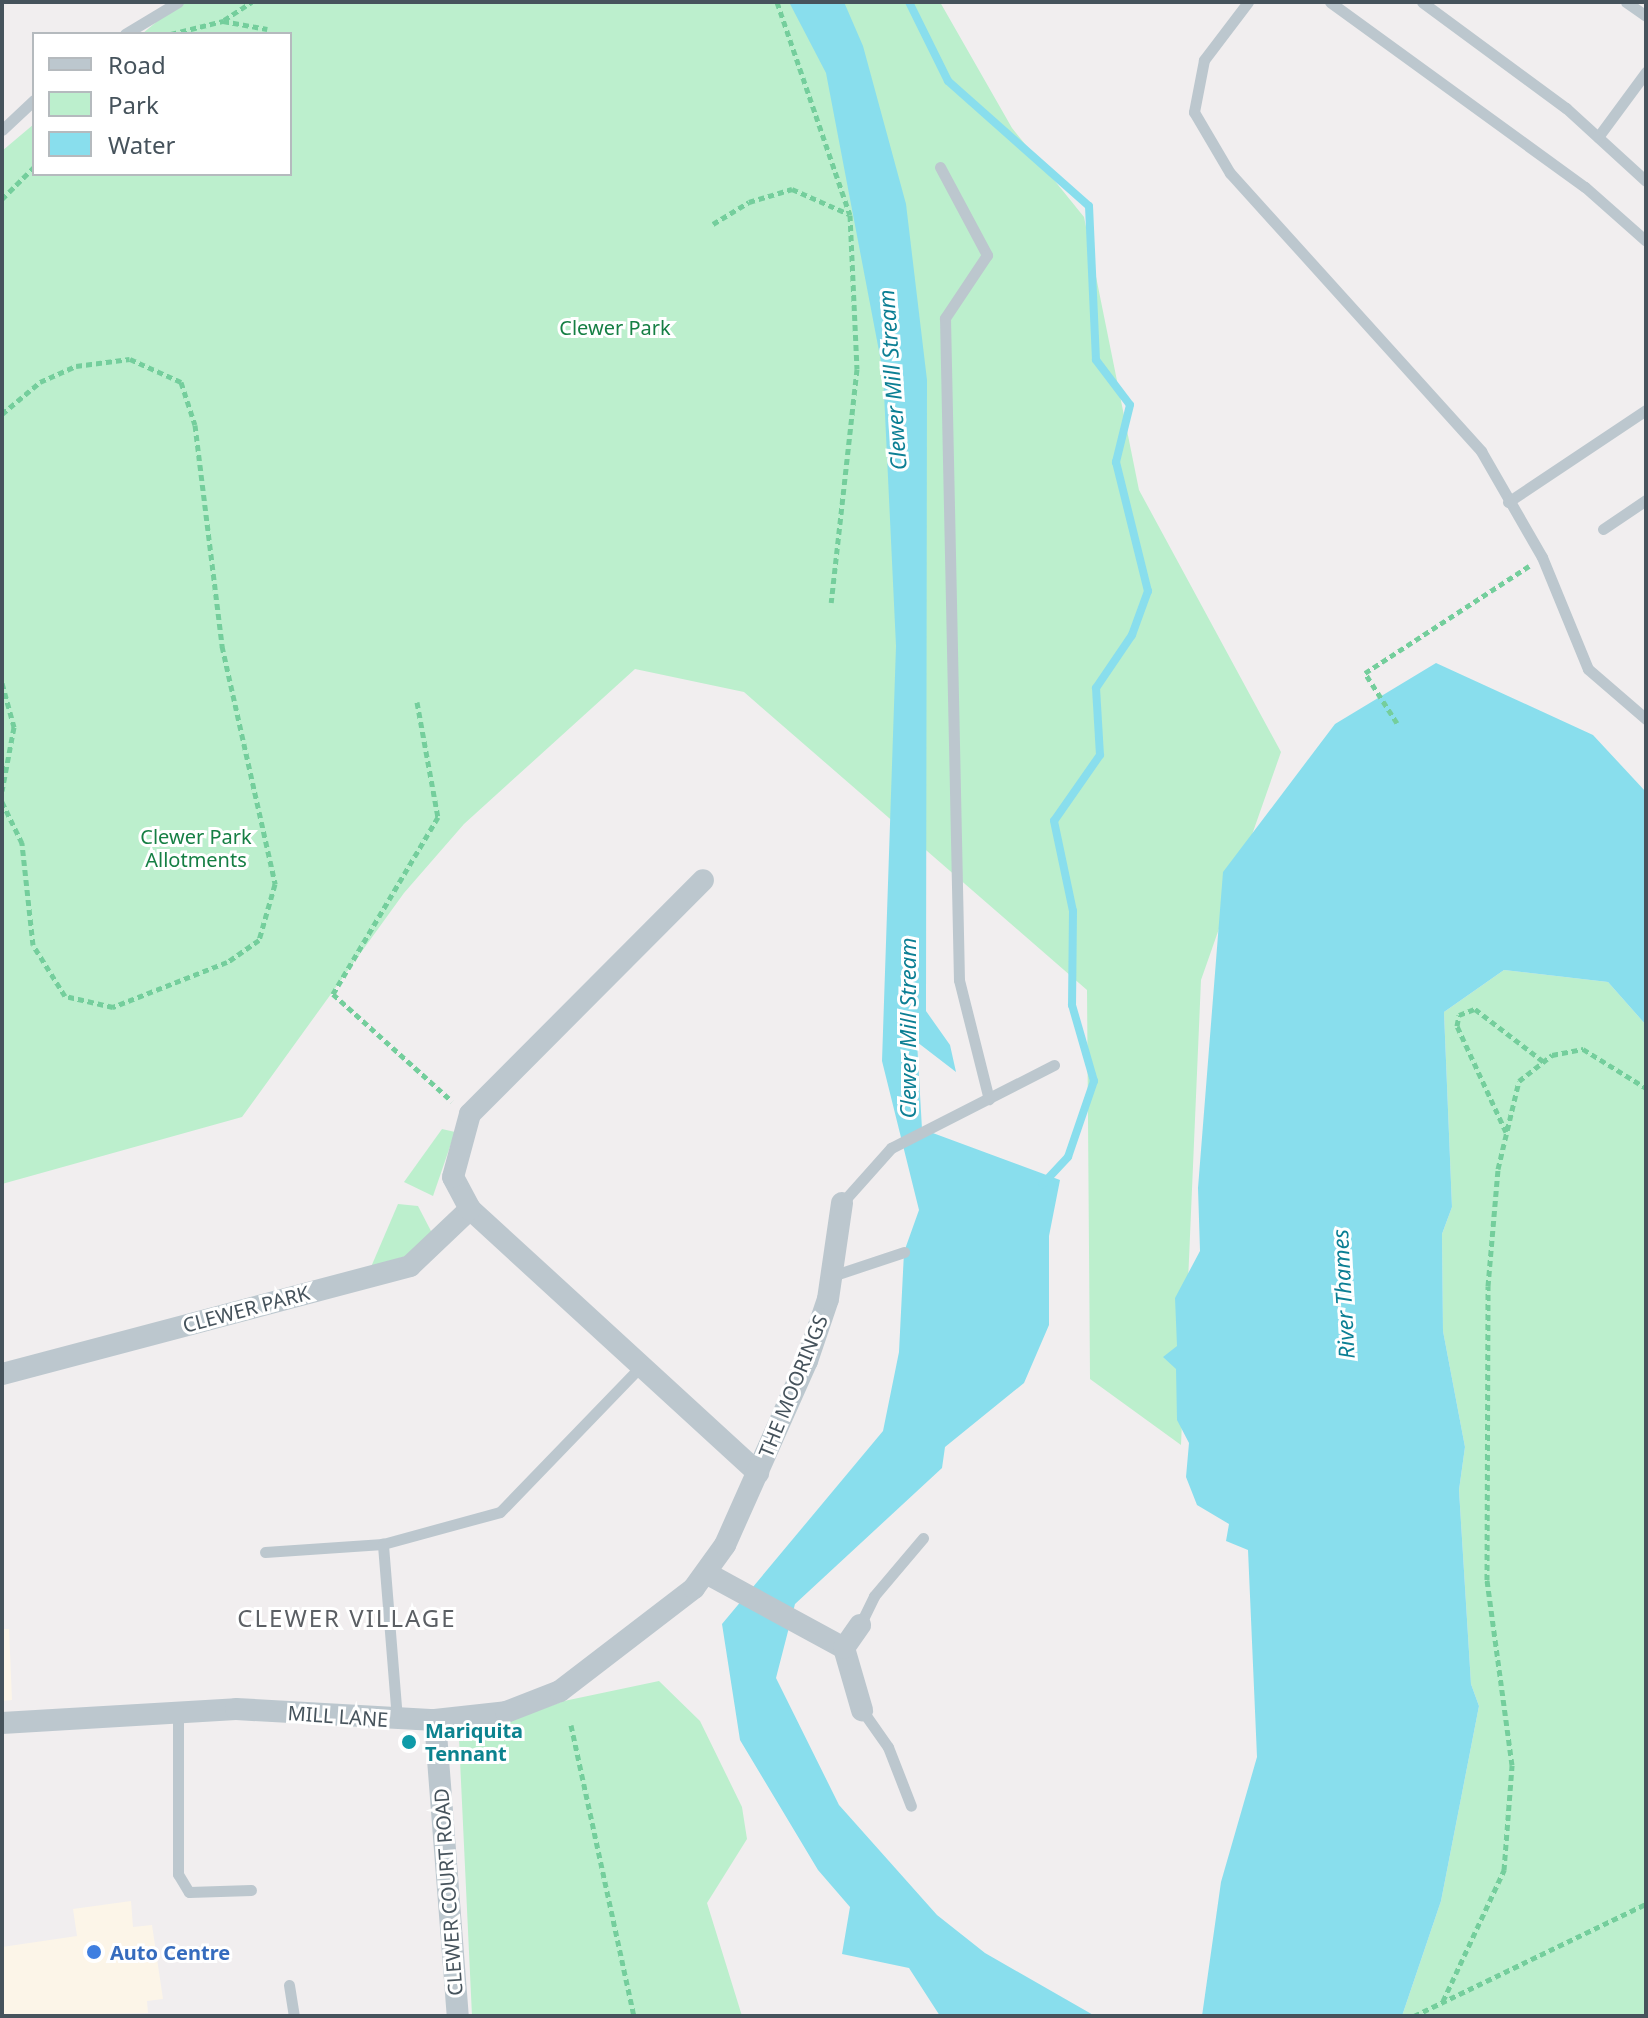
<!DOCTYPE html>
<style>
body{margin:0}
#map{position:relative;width:1648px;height:2018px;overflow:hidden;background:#f1eeef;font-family:"Noto Sans",sans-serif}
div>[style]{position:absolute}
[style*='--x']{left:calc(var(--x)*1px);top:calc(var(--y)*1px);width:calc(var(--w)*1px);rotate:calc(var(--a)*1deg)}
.commercial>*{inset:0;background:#fcf5e8}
.green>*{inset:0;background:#bcefcd}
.water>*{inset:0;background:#89deed}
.stream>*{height:8px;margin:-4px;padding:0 4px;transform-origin:4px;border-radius:4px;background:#89deed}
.path>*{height:5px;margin-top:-2.5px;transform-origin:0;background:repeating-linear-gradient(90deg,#74ce9c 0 6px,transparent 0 10px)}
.service>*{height:11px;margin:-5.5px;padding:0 5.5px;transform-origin:5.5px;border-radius:5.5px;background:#bcc7ce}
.minor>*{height:22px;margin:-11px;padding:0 11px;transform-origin:11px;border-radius:11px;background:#bcc7ce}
.dots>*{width:22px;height:22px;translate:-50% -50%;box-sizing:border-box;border:4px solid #fff;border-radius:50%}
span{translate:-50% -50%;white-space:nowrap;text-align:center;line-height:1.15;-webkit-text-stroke:6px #fff;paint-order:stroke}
.park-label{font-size:20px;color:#167f44}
.street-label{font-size:20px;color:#46535c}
.culture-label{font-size:20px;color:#0d838f;font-weight:700}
.left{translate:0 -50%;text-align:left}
.shop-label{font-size:20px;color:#366cbe;font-weight:700}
.water-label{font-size:22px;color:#0c7f94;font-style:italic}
.quarter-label{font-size:24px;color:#5b5f64;letter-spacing:2px}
.frame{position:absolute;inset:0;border:4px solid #46535c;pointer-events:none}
.legend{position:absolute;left:32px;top:32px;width:260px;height:144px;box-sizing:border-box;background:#fff;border:2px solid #b5babe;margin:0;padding:10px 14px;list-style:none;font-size:24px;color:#46535c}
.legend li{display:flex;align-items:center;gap:16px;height:40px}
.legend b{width:40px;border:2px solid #b5babe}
</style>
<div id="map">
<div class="commercial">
<i style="clip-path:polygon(2px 1629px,9px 1629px,12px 1700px,2px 1701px)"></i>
<i style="clip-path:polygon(131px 1901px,133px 1927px,152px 1925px,163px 1999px,147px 2001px,148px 2013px,2px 2016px,2px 1947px,77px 1936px,73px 1909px)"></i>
</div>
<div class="green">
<i style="clip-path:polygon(180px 2px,940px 2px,1012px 128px,1084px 217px,1139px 490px,1281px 752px,1201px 980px,1181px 1445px,1090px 1379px,1087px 990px,744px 692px,635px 669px,464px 824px,404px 893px,242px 1117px,2px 1184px,2px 151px,34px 124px,34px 174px,290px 174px,290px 34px,142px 34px)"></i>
<i style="clip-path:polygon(1504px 970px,1608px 982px,1646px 1025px,1646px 2016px,1402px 2016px,1441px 1901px,1479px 1706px,1471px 1684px,1459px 1490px,1465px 1447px,1443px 1331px,1442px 1234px,1452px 1207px,1444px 1012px)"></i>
<i style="clip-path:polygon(442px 1129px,455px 1132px,433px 1196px,404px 1182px)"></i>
<i style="clip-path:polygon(398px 1204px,418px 1206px,432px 1233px,409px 1255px,371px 1267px)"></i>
<i style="clip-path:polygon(659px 1681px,700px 1721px,742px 1807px,747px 1839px,707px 1903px,742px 2016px,472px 2016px,459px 1739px,564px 1701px)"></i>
</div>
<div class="water">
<i style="clip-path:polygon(789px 2px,844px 2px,863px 46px,906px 204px,927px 380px,926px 1011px,950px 1045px,956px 1072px,917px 1042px,922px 1129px,1060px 1180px,1049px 1236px,1049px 1325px,1024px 1383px,945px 1447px,942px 1468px,795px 1604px,776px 1678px,839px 1805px,937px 1915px,985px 1953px,1095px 2016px,940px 2016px,909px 1968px,842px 1954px,850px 1907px,818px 1870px,740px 1740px,722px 1624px,883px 1431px,899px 1352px,904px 1252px,919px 1210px,882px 1061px,896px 646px,883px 372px,826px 73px)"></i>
<i style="clip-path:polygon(1436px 663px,1593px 735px,1646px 792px,1646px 1025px,1608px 982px,1504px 970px,1444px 1012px,1452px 1207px,1442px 1234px,1443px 1331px,1465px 1447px,1459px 1490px,1471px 1684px,1479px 1706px,1441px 1901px,1402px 2016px,1202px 2016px,1221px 1882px,1257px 1757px,1248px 1550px,1226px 1541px,1229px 1524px,1197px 1505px,1186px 1477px,1189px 1443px,1177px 1420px,1176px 1369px,1163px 1357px,1177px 1346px,1175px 1298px,1200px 1251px,1198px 1188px,1223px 872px,1335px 724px)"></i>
</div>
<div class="stream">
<i style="--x:909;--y:2;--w:88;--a:63.7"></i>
<i style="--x:948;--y:81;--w:188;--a:41.6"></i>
<i style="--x:1089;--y:206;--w:154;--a:87.4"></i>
<i style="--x:1096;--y:360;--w:56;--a:52.9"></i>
<i style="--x:1130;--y:405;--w:59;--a:103.8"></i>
<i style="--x:1116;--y:462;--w:133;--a:76.1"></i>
<i style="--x:1148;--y:591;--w:47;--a:110"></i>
<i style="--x:1132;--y:635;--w:64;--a:124.2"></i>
<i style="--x:1096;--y:688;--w:67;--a:86.6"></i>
<i style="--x:1100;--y:755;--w:80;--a:124.9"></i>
<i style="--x:1054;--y:821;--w:92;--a:78.1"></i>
<i style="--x:1073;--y:911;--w:94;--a:90.6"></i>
<i style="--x:1072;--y:1005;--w:79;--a:73.9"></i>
<i style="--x:1094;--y:1081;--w:80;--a:108.9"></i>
<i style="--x:1068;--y:1157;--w:37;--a:133"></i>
</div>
<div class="path">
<i style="--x:777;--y:2;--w:225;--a:71.1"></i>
<i style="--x:850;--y:215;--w:154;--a:87.4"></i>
<i style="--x:857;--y:369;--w:235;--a:96.3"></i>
<i style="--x:224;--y:20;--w:33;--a:-33"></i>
<i style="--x:171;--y:34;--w:54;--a:-14"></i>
<i style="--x:223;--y:21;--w:45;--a:10.3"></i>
<i style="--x:2;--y:199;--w:45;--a:-45"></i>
<i style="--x:713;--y:224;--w:42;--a:-31.4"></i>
<i style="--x:749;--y:202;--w:45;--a:-16.8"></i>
<i style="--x:792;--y:189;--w:62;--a:23.7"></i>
<i style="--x:2;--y:414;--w:50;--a:-40.1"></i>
<i style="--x:40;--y:382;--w:39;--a:-24"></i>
<i style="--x:76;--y:366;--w:54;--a:-7.4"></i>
<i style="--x:130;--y:359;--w:56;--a:24.3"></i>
<i style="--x:181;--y:382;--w:45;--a:72"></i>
<i style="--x:195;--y:425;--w:223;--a:83"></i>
<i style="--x:222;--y:646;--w:244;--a:77.4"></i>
<i style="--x:275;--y:884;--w:58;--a:105.9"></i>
<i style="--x:259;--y:940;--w:39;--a:145"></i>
<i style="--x:227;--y:962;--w:123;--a:158.5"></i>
<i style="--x:113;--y:1007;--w:49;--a:-167.1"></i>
<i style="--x:65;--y:996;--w:60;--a:-122.1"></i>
<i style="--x:33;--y:945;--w:103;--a:-96.2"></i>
<i style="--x:22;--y:843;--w:46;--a:-116"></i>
<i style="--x:2;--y:683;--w:46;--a:74.7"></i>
<i style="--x:14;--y:727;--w:65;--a:100.6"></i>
<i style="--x:417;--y:702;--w:117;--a:79.7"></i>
<i style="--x:438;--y:817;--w:206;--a:120.7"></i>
<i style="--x:333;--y:994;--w:160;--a:42"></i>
<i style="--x:1397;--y:723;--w:59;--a:-122.6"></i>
<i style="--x:1365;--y:673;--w:196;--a:-33.1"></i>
<i style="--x:1506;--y:1132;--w:117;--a:-114.8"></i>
<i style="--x:1457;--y:1026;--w:11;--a:-80"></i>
<i style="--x:1459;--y:1015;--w:17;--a:-21"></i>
<i style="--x:1475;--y:1009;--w:87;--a:37.5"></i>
<i style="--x:571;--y:1725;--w:298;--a:77.8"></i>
<i style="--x:1443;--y:2001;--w:145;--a:-65"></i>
<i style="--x:1504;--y:1870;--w:105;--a:-85.6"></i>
<i style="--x:1512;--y:1765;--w:187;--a:-97.7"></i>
<i style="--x:1487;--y:1580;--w:294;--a:-89.8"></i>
<i style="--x:1488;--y:1286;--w:117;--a:-85.1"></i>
<i style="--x:1498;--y:1169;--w:90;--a:-76.6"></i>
<i style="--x:1519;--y:1081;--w:42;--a:-38.2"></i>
<i style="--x:1552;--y:1055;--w:32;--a:-11"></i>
<i style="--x:1583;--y:1049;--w:74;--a:31.8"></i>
<i style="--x:1414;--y:2016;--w:258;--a:-25.8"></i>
</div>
<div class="service">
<i style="--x:1248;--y:2;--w:73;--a:127.2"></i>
<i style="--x:1204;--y:60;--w:53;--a:100.9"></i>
<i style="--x:1194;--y:112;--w:71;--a:59.5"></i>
<i style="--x:1230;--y:173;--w:375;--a:47.9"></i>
<i style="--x:1481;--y:451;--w:122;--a:60.1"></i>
<i style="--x:1542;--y:557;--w:121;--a:67.7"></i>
<i style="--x:1588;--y:669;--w:77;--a:40.8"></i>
<i style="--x:1330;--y:2;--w:315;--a:36"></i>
<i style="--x:1585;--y:187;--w:81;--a:41.5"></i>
<i style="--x:1422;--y:2;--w:179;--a:36.4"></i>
<i style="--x:1566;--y:108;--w:108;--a:42.4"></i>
<i style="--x:1626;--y:2;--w:24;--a:35"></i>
<i style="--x:125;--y:34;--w:62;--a:-31.1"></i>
<i style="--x:2;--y:130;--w:44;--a:-43.2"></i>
<i style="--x:1598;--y:137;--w:81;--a:-53.6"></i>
<i style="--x:940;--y:167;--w:100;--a:61.9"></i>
<i style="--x:987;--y:255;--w:76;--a:123.7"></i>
<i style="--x:945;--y:318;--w:662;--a:88.79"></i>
<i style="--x:959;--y:980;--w:123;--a:75.9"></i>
<i style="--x:1508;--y:502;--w:166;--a:-33.7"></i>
<i style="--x:1603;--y:529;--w:52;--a:-34"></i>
<i style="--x:842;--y:1203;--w:74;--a:-48.3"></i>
<i style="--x:891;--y:1148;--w:183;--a:-27"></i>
<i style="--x:832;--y:1276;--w:76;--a:-18.4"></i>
<i style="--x:265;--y:1552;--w:118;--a:-3.9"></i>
<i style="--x:860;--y:1625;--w:32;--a:-64"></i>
<i style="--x:874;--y:1596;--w:76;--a:-49.8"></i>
<i style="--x:862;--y:1710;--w:45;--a:54.9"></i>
<i style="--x:888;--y:1747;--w:63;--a:68.7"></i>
<i style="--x:178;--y:1712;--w:162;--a:90"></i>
<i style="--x:178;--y:1874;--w:21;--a:59"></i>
<i style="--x:189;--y:1892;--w:62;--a:-1.8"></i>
<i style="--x:397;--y:1719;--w:176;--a:-94.6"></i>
<i style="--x:383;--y:1544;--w:121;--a:-15.3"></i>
<i style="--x:500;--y:1512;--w:203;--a:-46"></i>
<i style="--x:289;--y:1985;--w:31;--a:81"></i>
</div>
<div class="minor">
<i style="--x:470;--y:1209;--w:391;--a:42.5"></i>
<i style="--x:2;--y:1374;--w:422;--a:-14.8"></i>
<i style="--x:410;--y:1266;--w:83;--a:-43.5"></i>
<i style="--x:470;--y:1209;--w:36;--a:-118"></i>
<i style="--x:453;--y:1177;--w:65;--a:-74.9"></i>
<i style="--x:470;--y:1114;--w:330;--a:-45.1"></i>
<i style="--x:708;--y:1574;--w:155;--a:28.6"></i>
<i style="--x:844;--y:1648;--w:65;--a:73.8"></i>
<i style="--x:844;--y:1648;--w:28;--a:-55"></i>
<i style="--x:435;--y:1720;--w:297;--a:85.6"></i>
<i style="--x:2;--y:1723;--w:234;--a:-3.4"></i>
<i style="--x:236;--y:1709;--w:199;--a:3.2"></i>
<i style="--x:435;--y:1720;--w:71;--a:-6.4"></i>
<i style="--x:506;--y:1712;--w:58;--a:-21.3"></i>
<i style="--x:560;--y:1691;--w:169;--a:-37.5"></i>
<i style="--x:694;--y:1588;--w:53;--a:-54.2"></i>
<i style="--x:725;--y:1545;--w:201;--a:-66"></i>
<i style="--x:807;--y:1361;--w:65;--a:-71.3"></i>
<i style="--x:828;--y:1299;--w:97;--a:-81.7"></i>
</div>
<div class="dots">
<i style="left:409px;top:1742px;background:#0f9aa8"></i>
<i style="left:94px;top:1952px;background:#3f7fe0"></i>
</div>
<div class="park-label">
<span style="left:615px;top:327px">Clewer Park</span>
<span style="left:196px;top:848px">Clewer Park<br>Allotments</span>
</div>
<div class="street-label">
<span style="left:246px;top:1309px;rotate:-15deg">CLEWER PARK</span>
<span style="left:793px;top:1386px;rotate:-68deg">THE MOORINGS</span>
<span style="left:338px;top:1716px;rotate:4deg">MILL LANE</span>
<span style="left:448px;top:1892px;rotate:-94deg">CLEWER COURT ROAD</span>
</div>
<div class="culture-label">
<span class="left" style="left:425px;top:1742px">Mariquita<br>Tennant</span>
</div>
<div class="shop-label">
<span class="left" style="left:110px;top:1952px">Auto Centre</span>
</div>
<div class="water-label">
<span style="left:892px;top:380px;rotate:-94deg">Clewer Mill Stream</span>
<span style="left:908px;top:1028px;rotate:-90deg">Clewer Mill Stream</span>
<span style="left:1343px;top:1294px;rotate:-93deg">River Thames</span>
</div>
<div class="quarter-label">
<span style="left:347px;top:1618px">CLEWER VILLAGE</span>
</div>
<div class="frame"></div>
<ul class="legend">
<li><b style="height:10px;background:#bcc7ce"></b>Road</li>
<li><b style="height:22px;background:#bcefcd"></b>Park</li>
<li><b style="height:22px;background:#89deed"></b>Water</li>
</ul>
</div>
